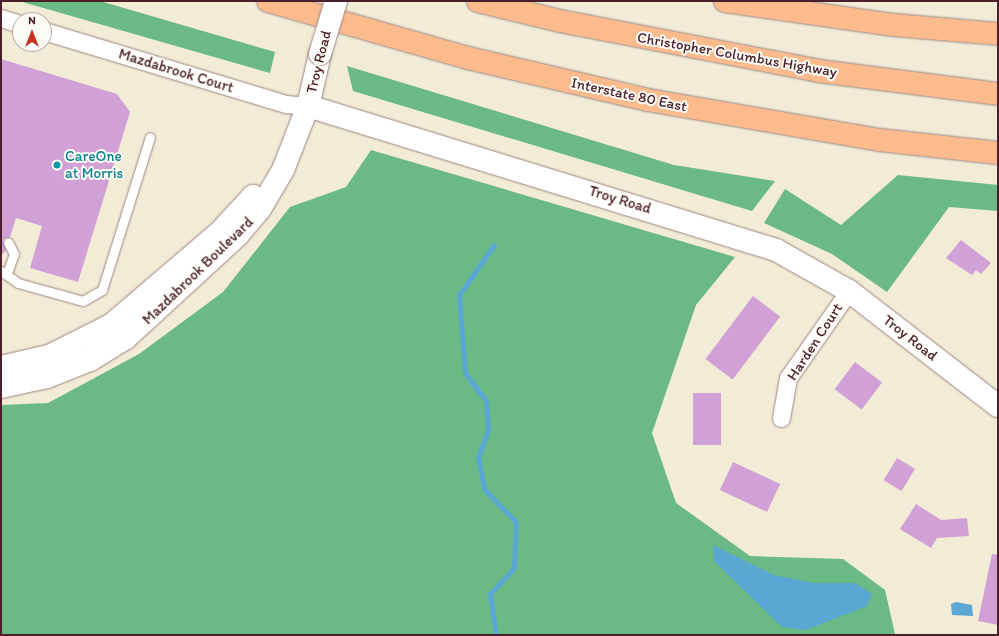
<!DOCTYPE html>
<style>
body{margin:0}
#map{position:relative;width:999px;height:636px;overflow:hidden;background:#f2ecd7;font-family:Itim,sans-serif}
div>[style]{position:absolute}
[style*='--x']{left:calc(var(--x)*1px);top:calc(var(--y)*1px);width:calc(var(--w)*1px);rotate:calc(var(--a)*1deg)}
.forest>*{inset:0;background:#6bb984}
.water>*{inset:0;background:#5ba7d4}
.stream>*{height:5px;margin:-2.5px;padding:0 2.5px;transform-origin:2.5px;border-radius:2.5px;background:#5ba7d4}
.building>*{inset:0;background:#d1a0d7;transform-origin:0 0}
.roads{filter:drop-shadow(0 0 1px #9e8681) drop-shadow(0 0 1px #9e8681)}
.service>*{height:9px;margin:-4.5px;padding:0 4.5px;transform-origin:4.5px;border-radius:4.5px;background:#fff}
.minor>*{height:17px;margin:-8.5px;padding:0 8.5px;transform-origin:8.5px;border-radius:8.5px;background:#fff}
.tertiary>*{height:22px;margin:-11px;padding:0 11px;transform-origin:11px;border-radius:11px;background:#fff}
.motorway>*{height:22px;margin:-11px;padding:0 11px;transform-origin:11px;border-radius:11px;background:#fbbb8d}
.bridges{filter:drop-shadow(0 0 1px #9e8681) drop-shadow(0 0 1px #9e8681)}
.tertiary-bridge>*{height:22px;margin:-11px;padding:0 11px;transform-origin:11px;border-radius:11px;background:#fff}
.dots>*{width:11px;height:11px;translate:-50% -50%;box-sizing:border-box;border:2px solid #fdfcf7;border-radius:50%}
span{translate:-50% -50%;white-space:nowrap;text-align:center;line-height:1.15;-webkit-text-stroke:4px #fdfcf7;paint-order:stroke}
.street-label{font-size:15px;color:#4a1f2b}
.culture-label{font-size:15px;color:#0d838f}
.left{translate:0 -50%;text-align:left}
.frame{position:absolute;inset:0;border:2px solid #4a1f2b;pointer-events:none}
.north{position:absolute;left:12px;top:12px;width:40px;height:40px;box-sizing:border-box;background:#fdfcf7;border:1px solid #b5a4a5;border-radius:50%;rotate:0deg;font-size:11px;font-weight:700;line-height:16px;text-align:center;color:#4a1f2b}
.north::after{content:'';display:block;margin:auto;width:14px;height:18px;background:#c8321e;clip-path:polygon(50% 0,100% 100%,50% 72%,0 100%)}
</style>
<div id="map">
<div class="forest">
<i style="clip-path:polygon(19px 1px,100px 1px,275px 52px,270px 73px)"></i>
<i style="clip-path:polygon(347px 66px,674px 165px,775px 181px,752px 211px,353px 91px)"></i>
<i style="clip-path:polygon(371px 150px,735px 257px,696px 305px,652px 433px,676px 503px,750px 556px,843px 559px,885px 590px,895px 634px,911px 635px,1px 635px,1px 405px,48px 403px,139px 354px,223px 292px,290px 207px,346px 187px)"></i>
<i style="clip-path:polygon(898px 175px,998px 185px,998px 211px,949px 207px,887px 292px,832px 254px,764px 223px,785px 189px,841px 225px)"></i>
</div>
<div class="water">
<i style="clip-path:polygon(713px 545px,774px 575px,814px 583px,855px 583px,872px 594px,867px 606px,806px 630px,782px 627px,714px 561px)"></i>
<i style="clip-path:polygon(956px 602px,972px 605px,973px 616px,952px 615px,951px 604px)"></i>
</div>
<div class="stream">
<i style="--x:494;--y:245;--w:61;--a:125"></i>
<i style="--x:459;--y:295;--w:78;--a:85.6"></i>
<i style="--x:465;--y:373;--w:35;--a:53"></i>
<i style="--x:486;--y:401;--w:29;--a:86"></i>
<i style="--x:488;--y:430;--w:29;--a:110"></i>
<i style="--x:478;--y:457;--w:33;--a:79"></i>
<i style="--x:484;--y:489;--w:46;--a:45.9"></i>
<i style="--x:516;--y:522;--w:46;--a:92.5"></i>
<i style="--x:514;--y:568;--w:35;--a:133"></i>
<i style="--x:490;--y:594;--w:41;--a:81.7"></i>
</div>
<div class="building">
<i style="clip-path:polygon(1px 59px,117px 94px,130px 112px,78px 282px,30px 268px,42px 226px,16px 218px,10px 237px,3px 239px,6px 251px,1px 255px)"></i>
<i style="clip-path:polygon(961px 240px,991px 263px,981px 274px,976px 270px,972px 275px,946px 258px)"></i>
<i style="left:753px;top:296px;width:34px;height:79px;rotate:37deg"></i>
<i style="left:855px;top:362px;width:34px;height:34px;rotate:37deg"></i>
<i style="left:693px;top:393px;width:28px;height:52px"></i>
<i style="left:897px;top:458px;width:21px;height:26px;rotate:31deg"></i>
<i style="left:733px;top:462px;width:52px;height:31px;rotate:25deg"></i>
<i style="clip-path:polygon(916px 504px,941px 520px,967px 518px,969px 536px,937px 538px,931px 548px,900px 529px)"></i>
<i style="clip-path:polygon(992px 554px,998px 555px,998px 625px,978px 621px)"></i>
</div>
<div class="roads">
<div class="service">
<i style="--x:1;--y:271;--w:21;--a:35"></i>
<i style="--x:18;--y:283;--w:67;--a:15.5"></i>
<i style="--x:83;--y:301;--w:22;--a:-30"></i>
<i style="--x:102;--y:290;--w:160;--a:-72.6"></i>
<i style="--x:7;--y:273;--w:20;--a:-70"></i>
<i style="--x:14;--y:254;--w:13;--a:-117"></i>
</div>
<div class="minor">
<i style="--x:1;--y:18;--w:20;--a:18"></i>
<i style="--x:44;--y:31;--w:253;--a:16.8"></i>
<i style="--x:286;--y:104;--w:22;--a:5"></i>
<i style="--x:781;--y:418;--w:41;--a:-80.1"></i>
<i style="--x:788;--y:378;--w:106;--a:-55"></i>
</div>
<div class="tertiary">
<i style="--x:308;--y:106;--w:490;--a:17.1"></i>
<i style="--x:776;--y:250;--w:84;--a:29.3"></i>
<i style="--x:849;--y:291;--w:188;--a:37.7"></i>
<i style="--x:1;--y:367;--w:49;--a:-12.9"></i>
<i style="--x:49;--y:356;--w:69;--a:-26.6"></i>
<i style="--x:111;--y:325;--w:143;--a:-40.5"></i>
<i style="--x:220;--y:232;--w:49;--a:-47.5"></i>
<i style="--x:1;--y:387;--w:47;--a:-12.3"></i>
<i style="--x:47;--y:377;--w:46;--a:-21.6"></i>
<i style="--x:90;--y:360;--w:42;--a:-31.4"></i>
<i style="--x:126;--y:338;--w:152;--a:-42.6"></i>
<i style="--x:238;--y:235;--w:34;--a:-50"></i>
<i style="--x:260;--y:209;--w:45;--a:-59.5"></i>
<i style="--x:283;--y:170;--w:69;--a:-68.7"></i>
<i style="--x:308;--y:106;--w:53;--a:-77"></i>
</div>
<div class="motorway">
<i style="--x:268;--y:1;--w:208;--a:15.9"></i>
<i style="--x:468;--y:58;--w:185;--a:13.1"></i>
<i style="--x:648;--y:100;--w:235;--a:9.8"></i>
<i style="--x:880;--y:140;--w:119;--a:6.3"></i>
<i style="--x:478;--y:1;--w:84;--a:13.7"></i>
<i style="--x:560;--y:21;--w:264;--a:10.9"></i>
<i style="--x:819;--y:71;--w:180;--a:7.3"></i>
<i style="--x:725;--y:1;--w:171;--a:8.1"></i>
<i style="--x:894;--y:25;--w:104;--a:4.9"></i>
</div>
</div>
<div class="bridges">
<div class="tertiary-bridge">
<i style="--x:320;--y:54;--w:55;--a:-73.2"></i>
</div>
</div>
<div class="dots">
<i style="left:57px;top:165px;background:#0f9aa8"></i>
</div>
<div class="street-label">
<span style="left:737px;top:55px;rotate:10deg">Christopher Columbus Highway</span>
<span style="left:319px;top:62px;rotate:-76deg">Troy Road</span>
<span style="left:176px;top:71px;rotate:17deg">Mazdabrook Court</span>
<span style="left:629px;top:95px;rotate:12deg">Interstate 80 East</span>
<span style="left:620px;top:200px;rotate:17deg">Troy Road</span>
<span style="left:198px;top:271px;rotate:-44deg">Mazdabrook Boulevard</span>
<span style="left:910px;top:338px;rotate:38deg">Troy Road</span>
<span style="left:815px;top:342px;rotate:-57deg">Harden Court</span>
</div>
<div class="culture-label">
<span class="left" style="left:65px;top:165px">CareOne<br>at Morris</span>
</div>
<div class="frame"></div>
<div class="north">N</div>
</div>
